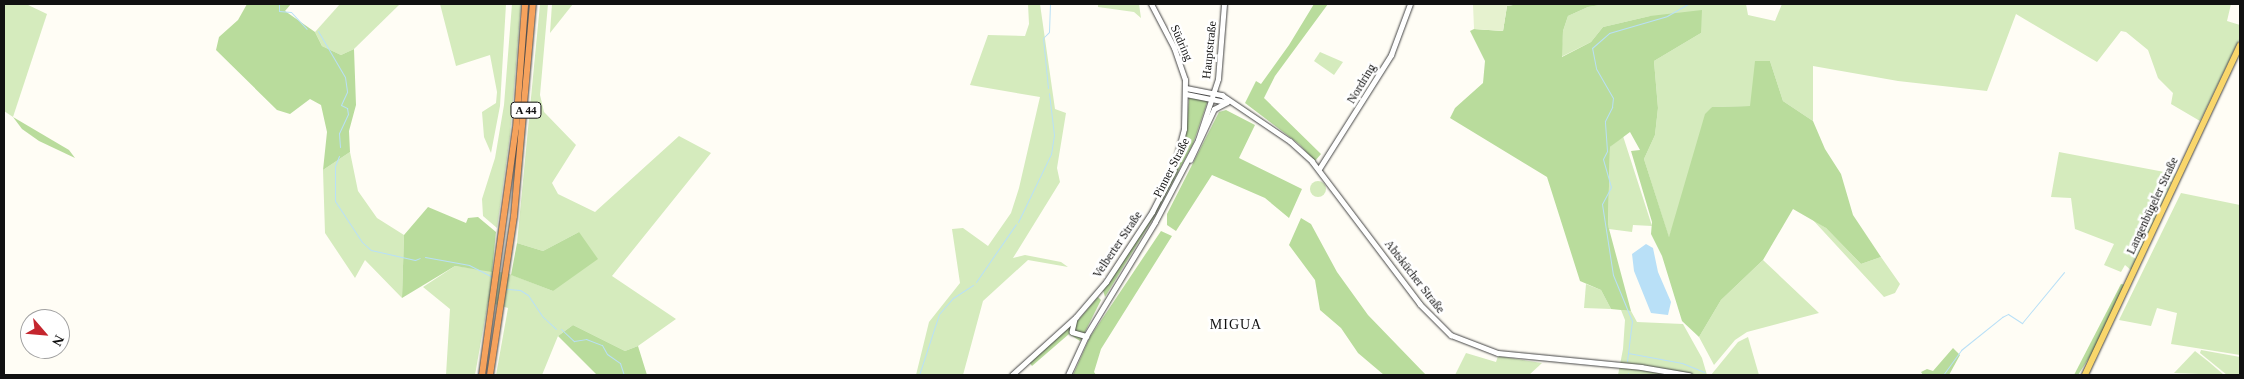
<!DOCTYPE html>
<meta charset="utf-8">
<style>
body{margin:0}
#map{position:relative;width:2244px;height:379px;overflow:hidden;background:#fffdf5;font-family:"Times New Roman",serif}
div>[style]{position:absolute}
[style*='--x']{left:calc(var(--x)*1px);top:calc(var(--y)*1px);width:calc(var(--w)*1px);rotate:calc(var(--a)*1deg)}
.green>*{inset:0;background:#d5ebbd}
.round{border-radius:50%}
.forest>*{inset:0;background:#b9dc9c}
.pitch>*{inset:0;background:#e6f2cf}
.water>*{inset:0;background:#b9e0f7}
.stream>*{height:1px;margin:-0.5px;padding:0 0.5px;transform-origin:0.5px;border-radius:0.5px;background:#b9e0f7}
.roads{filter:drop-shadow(0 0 1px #444) drop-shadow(0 0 1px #444)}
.minor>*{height:4.5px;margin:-2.25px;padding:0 2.25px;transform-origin:2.25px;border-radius:2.25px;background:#fff}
.major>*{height:5.5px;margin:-2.75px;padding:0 2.75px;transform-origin:2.75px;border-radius:2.75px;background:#f9d66b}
.highway>*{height:6px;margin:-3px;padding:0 3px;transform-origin:3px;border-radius:3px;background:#f5a25d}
span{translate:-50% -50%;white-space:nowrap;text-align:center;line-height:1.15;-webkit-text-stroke:5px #fff;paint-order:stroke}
.shield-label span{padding:1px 4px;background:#fff;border:1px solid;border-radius:4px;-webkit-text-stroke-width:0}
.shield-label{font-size:11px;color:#111;font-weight:700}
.street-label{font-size:12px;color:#111}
.neighbourhood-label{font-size:14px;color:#111;letter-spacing:1px}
.frame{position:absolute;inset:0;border:5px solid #111;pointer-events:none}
.north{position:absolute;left:20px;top:309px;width:50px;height:50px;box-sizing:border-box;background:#fff;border:1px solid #a0a0a0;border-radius:50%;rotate:117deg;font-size:14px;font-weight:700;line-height:20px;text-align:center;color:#111}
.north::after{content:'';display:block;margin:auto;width:18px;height:22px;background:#c4262e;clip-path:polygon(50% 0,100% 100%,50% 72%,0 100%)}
</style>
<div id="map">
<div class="green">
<i style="clip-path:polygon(4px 4px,26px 4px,47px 14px,13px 117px,4px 111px)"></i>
<i style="clip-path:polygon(340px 4px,400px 4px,354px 49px,341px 55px,322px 46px,315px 32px)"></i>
<i style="clip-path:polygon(440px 4px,506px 4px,500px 106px,491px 153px,484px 137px,482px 112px,496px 103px,497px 92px,490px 55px,456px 66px)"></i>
<i style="clip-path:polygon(512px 4px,521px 4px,510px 136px,497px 228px,483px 216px,482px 199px,495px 158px,504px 105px)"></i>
<i style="clip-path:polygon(540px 4px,548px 4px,540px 95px,544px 112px,576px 145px,552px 183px,558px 194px,595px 212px,679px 136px,711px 153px,612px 276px,676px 319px,638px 346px,625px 351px,573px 325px,558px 336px,542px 375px,496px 375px,508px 308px,488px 302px,475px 375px,446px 375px,450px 309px,423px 287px,455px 266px,507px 273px,553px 291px,579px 232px,543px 251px,517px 243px)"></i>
<i style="clip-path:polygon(552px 4px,573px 4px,550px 33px)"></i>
<i style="clip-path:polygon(1028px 4px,1040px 4px,1055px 109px,1066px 113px,1057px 168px,1060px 182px,1013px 258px,1025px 255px,1061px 262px,1068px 267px,1028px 260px,983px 301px,963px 375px,916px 375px,929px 322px,960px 283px,952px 229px,963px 228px,988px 246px,1011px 213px,1019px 188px,1040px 97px,970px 85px,988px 35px,1025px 36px,1029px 24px)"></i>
<i style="clip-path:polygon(1098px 4px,1139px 4px,1141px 18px,1134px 12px,1098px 7px)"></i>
<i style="clip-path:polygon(1606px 4px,1746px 4px,1748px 15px,1775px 21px,1782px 4px,2231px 4px,2227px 21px,2240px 25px,2240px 38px,2200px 121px,2171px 104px,2173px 93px,2158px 78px,2148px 50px,2126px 32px,2121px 31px,2097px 62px,2016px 14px,1987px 91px,1898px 81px,1813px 66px,1813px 121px,1783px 101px,1770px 61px,1751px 106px,1712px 107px,1669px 238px,1644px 159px,1655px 135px,1658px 108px,1654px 61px,1701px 33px,1650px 16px,1603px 27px,1591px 42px,1561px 57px,1563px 31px,1568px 16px,1588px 7px)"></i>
<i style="clip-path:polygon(1320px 52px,1343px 62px,1334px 75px,1314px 61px)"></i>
<i style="clip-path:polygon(1623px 136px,1652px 226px,1633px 225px,1632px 232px,1609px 229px,1608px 226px,1610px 147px)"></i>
<i style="clip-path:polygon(350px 152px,358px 191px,377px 218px,404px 235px,402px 298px,365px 260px,355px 278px,325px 233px,323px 170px)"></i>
<i style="clip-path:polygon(2059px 152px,2175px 174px,2132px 271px,2125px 265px,2121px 272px,2104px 265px,2114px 244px,2075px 229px,2071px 198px,2051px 197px)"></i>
<i class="round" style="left:1310px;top:181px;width:16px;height:16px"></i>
<i style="clip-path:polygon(2181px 193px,2240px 205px,2240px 355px,2171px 344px,2177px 313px,2157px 308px,2151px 326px,2119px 320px)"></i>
<i style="clip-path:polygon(1812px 219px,1826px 228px,1861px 264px,1881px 257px,1900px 284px,1895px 293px,1884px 297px)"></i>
<i style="clip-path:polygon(1763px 260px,1819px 313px,1747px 332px,1735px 340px,1714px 365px,1699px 337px,1721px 300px)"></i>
<i style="clip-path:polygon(1586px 284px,1601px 290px,1611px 309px,1584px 308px)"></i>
<i style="clip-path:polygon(1621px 310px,1631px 311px,1637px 322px,1683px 324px,1702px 358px,1707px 375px,1618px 375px,1623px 349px,1625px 320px)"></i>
<i style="clip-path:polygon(1748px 337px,1759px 375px,1711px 375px,1738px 342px)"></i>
<i style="clip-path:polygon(2201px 350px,2240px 357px,2240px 375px,2227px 375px,2200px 353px)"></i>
<i style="clip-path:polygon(2195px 351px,2209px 362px,2224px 375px,2174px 373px)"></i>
<i style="clip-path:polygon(1466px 353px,1496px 362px,1498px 356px,1542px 363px,1529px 375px,1455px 375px)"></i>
</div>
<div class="forest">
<i style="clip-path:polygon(247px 4px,291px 4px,285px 11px,315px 32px,322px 46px,341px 55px,354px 49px,356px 105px,349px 131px,350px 152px,323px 170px,327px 132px,321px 105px,310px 99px,290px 114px,277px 110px,216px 50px,219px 37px,238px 20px)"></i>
<i style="clip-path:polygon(1314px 4px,1328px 4px,1275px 76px,1264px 98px,1321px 154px,1315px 161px,1299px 144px,1245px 103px,1256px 81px,1261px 84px,1289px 45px)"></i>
<i style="clip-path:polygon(1519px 4px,1606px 4px,1588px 7px,1568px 16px,1563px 31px,1562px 57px,1591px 42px,1603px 27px,1650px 16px,1702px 10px,1701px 33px,1654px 61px,1658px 108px,1655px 135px,1644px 159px,1669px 237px,1705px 114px,1712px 107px,1750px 106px,1755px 61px,1770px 61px,1783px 101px,1813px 121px,1825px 149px,1841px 174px,1853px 215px,1881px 257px,1861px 264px,1826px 228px,1793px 209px,1763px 260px,1721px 300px,1699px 337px,1682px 321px,1662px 256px,1651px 234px,1652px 222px,1631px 151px,1640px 150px,1630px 132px,1610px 147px,1608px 225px,1631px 311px,1611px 309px,1601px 290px,1580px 281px,1547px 177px,1450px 118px,1455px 108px,1483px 83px,1485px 61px,1470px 31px,1474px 29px,1503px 31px,1507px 6px)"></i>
<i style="clip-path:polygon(1189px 98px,1208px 100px,1193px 144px,1154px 217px,1105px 297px,1103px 290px,1152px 218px,1178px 164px,1186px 135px)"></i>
<i style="clip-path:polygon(1226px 110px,1255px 125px,1239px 158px,1302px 189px,1289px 218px,1265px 198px,1212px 175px,1176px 231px,1167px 225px,1167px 214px,1219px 112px)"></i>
<i style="clip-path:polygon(13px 117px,69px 150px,75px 158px,39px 141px,22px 129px)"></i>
<i style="clip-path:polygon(428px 207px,466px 223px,468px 218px,478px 217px,496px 232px,492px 272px,455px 266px,402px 298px,404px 235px)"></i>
<i style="clip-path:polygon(1301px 218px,1311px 224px,1337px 272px,1368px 315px,1426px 375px,1384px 375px,1358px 353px,1341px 328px,1320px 310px,1315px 280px,1289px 245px)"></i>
<i style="clip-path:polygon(1161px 231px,1172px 236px,1101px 349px,1094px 372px,1096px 375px,1073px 375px,1090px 337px)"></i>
<i style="clip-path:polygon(579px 232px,598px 259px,553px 291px,511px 275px,517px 243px,543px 251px)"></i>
<i style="clip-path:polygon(2121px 284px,2126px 285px,2098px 344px,2078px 375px,2074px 375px)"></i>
<i style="clip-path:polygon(1098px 297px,1101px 300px,1084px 334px,1074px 331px,1075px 324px)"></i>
<i style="clip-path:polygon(573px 325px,625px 351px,638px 346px,647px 375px,597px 375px,558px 336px)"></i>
<i style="clip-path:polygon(1071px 325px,1071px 333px,1082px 338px,1080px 341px,1069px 334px,1032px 366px,1029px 362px)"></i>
<i style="clip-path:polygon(1953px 348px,1960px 355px,1949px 375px,1923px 375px,1921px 372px,1927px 369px,1933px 371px)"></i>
</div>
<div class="pitch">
<i style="clip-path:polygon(1473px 4px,1519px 4px,1507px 6px,1503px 31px,1474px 29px)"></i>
</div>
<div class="water">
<i style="clip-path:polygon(1646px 244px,1653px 248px,1658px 272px,1671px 302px,1668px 315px,1651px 313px,1634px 271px,1632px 254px)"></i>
</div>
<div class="stream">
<i style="--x:279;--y:4;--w:7;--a:90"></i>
<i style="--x:279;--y:11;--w:12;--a:5"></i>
<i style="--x:291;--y:12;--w:23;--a:47"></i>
<i style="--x:318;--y:31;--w:53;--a:59.6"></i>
<i style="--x:345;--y:77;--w:15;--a:82"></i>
<i style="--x:347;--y:92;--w:14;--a:115"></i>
<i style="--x:341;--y:105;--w:7;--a:27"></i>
<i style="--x:347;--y:108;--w:6;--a:81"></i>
<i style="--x:348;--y:114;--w:21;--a:115"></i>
<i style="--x:339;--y:133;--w:14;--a:86"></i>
<i style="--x:1048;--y:88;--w:50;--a:-95.7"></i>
<i style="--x:1043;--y:38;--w:8;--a:-45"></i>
<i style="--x:1049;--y:32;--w:28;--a:-88"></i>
<i style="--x:339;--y:156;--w:11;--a:112"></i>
<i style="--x:335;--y:166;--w:35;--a:90"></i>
<i style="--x:335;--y:201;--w:49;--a:56.6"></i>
<i style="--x:362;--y:242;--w:12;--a:42"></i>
<i style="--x:371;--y:250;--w:45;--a:12.8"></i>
<i style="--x:415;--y:260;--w:5;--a:-22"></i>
<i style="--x:1018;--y:222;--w:76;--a:-64.1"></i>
<i style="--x:1051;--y:154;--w:19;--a:-81"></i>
<i style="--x:1054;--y:135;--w:42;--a:-96.8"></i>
<i style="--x:425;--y:257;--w:45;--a:10.3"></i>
<i style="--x:469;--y:265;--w:27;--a:27"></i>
<i style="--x:976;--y:282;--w:70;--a:-55.4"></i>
<i style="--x:506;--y:289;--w:14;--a:4"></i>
<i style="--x:520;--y:290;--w:9;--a:32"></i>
<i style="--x:528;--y:295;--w:25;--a:56"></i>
<i style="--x:542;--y:316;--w:19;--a:43"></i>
<i style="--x:561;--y:329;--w:18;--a:43"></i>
<i style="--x:574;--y:341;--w:12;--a:-9"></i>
<i style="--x:586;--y:339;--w:17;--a:21"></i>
<i style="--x:602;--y:345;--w:10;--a:61"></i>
<i style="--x:607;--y:354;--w:16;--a:35"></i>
<i style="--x:620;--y:363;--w:13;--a:72"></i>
<i style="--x:1628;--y:353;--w:55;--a:10.5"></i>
<i style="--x:1682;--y:363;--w:24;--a:22"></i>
<i style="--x:1627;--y:361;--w:40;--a:-82.9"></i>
<i style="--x:1632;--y:321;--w:50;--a:-112.4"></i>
<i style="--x:1613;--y:275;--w:72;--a:-98.8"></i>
<i style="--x:1602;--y:204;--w:19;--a:-62"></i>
<i style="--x:1611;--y:187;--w:29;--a:-106"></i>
<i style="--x:1603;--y:159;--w:9;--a:-63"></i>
<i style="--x:1607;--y:151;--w:30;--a:-94"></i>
<i style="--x:1605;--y:121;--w:16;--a:-63"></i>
<i style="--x:1612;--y:107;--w:9;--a:-84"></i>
<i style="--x:1613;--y:98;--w:34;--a:-120"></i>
<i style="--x:1596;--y:68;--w:20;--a:-101"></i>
<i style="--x:1592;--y:48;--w:23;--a:-41"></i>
<i style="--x:1609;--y:33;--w:60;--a:-16.3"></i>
<i style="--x:1667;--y:16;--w:24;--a:-30"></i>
<i style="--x:1628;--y:373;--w:2;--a:90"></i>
<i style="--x:919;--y:375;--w:64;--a:-71.8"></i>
<i style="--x:939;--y:314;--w:21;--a:-49"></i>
<i style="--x:953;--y:298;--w:24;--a:-33"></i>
<i style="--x:1943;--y:375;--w:31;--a:-54"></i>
<i style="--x:1961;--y:350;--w:53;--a:-38.8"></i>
<i style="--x:2002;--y:317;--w:7;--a:-27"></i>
<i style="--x:2008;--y:314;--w:17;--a:33"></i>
<i style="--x:2022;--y:323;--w:66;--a:-50.5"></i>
</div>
<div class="roads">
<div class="minor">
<i style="--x:1186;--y:88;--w:37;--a:11"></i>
<i style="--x:1222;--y:95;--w:82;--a:34.1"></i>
<i style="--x:1290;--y:141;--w:30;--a:42"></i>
<i style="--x:1312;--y:161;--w:179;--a:52.9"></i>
<i style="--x:1420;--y:304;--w:44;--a:45"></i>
<i style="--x:1451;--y:335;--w:50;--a:21"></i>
<i style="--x:1498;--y:353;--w:144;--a:5.6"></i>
<i style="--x:1641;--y:367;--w:49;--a:9.5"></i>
<i style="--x:1186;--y:94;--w:41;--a:11.3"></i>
<i style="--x:1190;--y:160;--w:56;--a:-64.8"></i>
<i style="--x:1214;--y:109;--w:15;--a:-28"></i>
<i style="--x:1319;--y:169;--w:135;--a:-57.7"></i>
<i style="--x:1391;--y:55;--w:54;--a:-69.6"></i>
<i style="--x:1075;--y:319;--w:13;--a:103"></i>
<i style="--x:1072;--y:332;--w:15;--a:16"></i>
<i style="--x:1012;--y:375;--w:86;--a:-42.2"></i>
<i style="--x:1076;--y:317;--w:46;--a:-49.4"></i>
<i style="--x:1106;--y:282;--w:84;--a:-56.7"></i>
<i style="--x:1152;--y:212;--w:46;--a:-62.9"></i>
<i style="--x:1173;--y:171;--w:43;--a:-75.3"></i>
<i style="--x:1184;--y:129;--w:49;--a:-88.8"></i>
<i style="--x:1185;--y:80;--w:34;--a:-109"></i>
<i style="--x:1174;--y:48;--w:50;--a:-117.6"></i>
<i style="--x:1068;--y:375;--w:43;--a:-65.2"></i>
<i style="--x:1086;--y:336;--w:133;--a:-58.8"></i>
<i style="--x:1155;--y:222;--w:93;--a:-62.3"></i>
<i style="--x:1198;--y:140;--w:64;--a:-71.8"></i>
<i style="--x:1218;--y:79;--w:75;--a:-85.4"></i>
</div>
<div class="major">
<i style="--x:2085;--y:375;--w:364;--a:-64.8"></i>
</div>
<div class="highway">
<i style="--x:482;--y:375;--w:249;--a:-82.2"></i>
<i style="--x:516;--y:128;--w:124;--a:-85.8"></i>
<i style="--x:490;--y:375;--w:161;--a:-81.4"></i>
<i style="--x:514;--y:216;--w:213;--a:-84.9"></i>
</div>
</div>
<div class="shield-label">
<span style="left:526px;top:110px">A 44</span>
</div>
<div class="street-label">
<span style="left:1181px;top:43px;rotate:66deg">Südring</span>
<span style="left:1210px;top:50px;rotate:-84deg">Hauptstraße</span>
<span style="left:1362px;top:84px;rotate:-59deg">Nordring</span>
<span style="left:1172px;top:168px;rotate:-63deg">Pinner Straße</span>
<span style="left:2153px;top:206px;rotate:-65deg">Langenbügeler Straße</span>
<span style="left:1118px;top:245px;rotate:-56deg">Velberter Straße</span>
<span style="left:1414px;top:277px;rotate:52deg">Abtskücher Straße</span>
</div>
<div class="neighbourhood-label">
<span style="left:1236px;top:325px">MIGUA</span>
</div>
<div class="frame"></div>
<div class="north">N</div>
</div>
